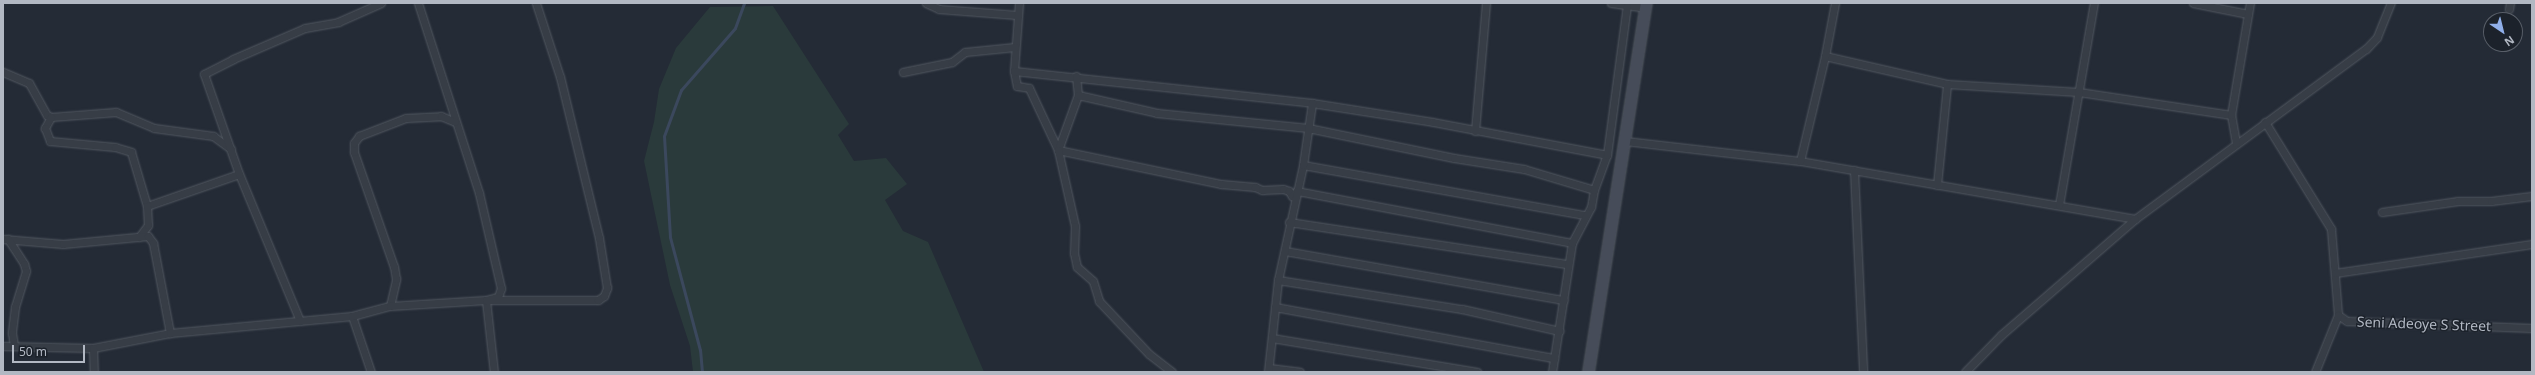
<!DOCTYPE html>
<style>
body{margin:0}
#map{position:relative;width:2535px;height:375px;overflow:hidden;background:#242b36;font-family:"Noto Sans",sans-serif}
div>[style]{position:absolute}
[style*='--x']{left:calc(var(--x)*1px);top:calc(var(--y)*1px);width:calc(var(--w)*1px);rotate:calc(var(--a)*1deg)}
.green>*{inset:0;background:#2a3a3b}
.stream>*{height:3px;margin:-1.5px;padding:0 1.5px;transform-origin:1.5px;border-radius:1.5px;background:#3b485d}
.roads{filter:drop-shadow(0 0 1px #525861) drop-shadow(0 0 1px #525861)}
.minor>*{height:7px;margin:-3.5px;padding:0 3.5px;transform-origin:3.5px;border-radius:3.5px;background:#373d46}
.secondary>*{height:11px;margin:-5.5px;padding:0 5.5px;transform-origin:5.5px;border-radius:5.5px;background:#464c59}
span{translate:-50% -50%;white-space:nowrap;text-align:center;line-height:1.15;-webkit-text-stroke:3px #1c222b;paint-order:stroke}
.street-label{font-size:14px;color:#b2b8c3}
.frame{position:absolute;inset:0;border:4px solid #b2b8c3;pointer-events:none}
.north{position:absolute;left:2483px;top:12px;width:40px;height:40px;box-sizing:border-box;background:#1c222b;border:1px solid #585e68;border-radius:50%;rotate:145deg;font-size:11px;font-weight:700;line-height:16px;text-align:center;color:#b2b8c3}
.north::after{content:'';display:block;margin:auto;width:14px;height:18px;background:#90afe9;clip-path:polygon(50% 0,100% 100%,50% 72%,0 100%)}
.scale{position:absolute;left:12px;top:345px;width:73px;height:18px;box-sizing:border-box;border:2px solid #b2b8c3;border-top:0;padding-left:5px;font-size:12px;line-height:14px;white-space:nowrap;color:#b2b8c3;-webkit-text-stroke:3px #1c222b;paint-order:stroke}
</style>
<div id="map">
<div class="green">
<i style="clip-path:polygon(773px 6px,849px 124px,838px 135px,854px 161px,886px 158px,907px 184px,885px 200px,903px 231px,928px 242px,984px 372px,693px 372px,690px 346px,670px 285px,644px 161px,654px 122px,659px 89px,676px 48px,710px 7px)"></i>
</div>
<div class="stream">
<i style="--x:702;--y:372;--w:22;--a:-95"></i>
<i style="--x:700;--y:350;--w:117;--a:-104.9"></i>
<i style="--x:670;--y:237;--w:101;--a:-93.4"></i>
<i style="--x:664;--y:136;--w:49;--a:-69.7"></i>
<i style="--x:681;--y:90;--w:82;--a:-48.9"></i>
<i style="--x:735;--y:28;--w:27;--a:-70"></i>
</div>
<div class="roads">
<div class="minor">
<i style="--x:418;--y:3;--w:200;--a:72.2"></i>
<i style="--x:479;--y:193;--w:98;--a:77"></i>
<i style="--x:501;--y:288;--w:9;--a:108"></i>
<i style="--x:498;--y:297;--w:12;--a:166"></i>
<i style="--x:486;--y:300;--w:72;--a:83.7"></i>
<i style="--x:926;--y:3;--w:14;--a:25"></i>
<i style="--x:939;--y:9;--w:78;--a:4.4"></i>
<i style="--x:1019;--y:3;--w:68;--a:94.2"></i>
<i style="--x:1014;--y:71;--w:15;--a:79"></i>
<i style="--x:1017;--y:86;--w:12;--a:9"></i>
<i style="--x:1029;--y:88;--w:68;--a:64.9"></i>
<i style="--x:1058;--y:150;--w:167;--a:11.8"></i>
<i style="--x:1221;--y:184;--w:34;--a:5"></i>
<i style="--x:1255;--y:187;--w:8;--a:23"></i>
<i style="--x:1262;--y:190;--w:21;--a:-3"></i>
<i style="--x:1283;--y:189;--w:6;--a:18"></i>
<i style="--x:1289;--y:191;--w:6;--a:59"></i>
<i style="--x:1292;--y:196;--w:7;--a:-45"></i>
<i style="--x:1297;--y:191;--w:280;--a:10.7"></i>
<i style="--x:1611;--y:3;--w:35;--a:8"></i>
<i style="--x:2193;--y:3;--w:56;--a:11.3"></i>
<i style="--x:2509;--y:9;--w:6;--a:-81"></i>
<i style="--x:1825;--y:56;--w:125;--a:12.9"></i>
<i style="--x:1947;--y:84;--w:132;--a:3.5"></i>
<i style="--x:2079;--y:92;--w:154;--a:8.6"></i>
<i style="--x:1014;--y:71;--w:300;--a:6.1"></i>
<i style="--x:1312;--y:103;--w:122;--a:8.9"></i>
<i style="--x:1433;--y:122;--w:177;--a:10.7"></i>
<i style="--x:3;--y:72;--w:28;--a:23"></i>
<i style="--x:29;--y:83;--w:37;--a:61"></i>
<i style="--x:47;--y:115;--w:4;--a:27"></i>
<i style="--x:51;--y:117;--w:65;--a:-4.4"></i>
<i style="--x:116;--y:112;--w:41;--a:22.8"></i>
<i style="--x:154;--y:128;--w:60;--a:7.7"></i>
<i style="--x:213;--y:136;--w:22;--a:36"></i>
<i style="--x:903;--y:72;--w:50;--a:-11.5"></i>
<i style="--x:952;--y:62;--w:16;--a:-38"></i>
<i style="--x:965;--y:52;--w:50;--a:-5.7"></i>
<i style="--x:1076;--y:76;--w:19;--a:84"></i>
<i style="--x:1078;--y:95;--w:59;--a:110"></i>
<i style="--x:1058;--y:150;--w:78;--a:77.4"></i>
<i style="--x:1075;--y:226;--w:27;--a:92"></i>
<i style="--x:1074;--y:253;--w:14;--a:78"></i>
<i style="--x:1077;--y:267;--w:21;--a:41"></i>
<i style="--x:1093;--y:281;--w:21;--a:73"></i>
<i style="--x:1099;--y:301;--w:73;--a:46.7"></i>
<i style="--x:1149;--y:354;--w:29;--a:38"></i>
<i style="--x:1078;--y:95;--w:81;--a:12.8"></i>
<i style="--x:1157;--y:113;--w:152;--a:5.7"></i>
<i style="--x:1308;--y:128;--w:149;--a:11.6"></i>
<i style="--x:1454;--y:158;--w:71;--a:8.9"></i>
<i style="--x:1524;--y:169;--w:73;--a:16.7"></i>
<i style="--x:51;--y:117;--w:13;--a:119"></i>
<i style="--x:45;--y:128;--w:14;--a:69"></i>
<i style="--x:50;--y:141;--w:65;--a:5.3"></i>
<i style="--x:115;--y:147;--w:17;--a:17"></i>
<i style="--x:131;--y:152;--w:56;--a:73.5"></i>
<i style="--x:147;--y:206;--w:97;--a:-19.2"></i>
<i style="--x:2265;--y:122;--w:126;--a:58.3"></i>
<i style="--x:2331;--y:229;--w:86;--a:85.3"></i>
<i style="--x:2338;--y:315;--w:11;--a:34"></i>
<i style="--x:2347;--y:321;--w:185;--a:2.2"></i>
<i style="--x:1475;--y:131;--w:128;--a:-85.1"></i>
<i style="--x:1625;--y:141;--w:176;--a:6.5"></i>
<i style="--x:1800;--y:161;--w:340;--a:9.8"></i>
<i style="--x:2135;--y:219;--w:287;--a:-36.4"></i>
<i style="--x:2366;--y:49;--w:16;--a:-47"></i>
<i style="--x:2377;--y:37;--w:37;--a:-68"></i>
<i style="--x:2236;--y:143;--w:28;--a:-100"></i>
<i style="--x:2231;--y:115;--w:114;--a:-80.4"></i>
<i style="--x:1800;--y:161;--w:108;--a:-76.6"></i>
<i style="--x:1825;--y:56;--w:54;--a:-79.3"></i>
<i style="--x:1303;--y:165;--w:286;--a:10.1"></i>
<i style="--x:1854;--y:170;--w:202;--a:87.4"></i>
<i style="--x:1937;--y:185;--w:101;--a:-84.3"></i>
<i style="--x:2059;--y:205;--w:205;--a:-80.2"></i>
<i style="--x:2382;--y:212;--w:77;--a:-8.2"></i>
<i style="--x:2458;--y:201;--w:33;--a:0"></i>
<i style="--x:2491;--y:201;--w:41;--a:-7"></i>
<i style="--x:1289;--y:222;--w:282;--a:8.6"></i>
<i style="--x:139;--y:237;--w:15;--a:-53"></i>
<i style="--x:148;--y:225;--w:19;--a:-93"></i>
<i style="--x:3;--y:239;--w:60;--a:4.8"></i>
<i style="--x:63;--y:244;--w:85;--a:-5.4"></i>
<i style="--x:148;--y:236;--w:9;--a:54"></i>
<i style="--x:153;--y:243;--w:92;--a:79.3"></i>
<i style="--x:8;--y:239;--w:30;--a:57"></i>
<i style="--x:24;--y:264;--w:7;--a:74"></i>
<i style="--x:26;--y:271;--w:38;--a:107"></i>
<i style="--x:15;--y:307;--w:26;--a:97"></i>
<i style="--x:12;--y:333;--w:13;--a:81"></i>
<i style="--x:1285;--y:251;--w:283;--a:10"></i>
<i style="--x:2335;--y:273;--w:199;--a:-8.4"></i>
<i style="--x:1278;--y:280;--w:186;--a:9"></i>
<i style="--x:1462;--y:309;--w:100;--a:12.7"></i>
<i style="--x:390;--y:306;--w:28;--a:-77"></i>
<i style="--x:396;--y:279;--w:12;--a:-99"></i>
<i style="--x:394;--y:267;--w:122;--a:-109.2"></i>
<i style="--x:354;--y:152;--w:9;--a:-90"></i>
<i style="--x:354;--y:143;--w:9;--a:-54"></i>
<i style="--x:359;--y:136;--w:50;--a:-21"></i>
<i style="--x:406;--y:118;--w:35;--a:-3"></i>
<i style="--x:441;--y:116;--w:15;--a:23"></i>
<i style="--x:1275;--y:307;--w:284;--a:10.4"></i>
<i style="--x:352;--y:316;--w:59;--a:71.3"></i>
<i style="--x:300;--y:321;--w:159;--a:-112.5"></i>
<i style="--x:239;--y:174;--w:106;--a:-109.3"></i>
<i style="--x:204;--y:74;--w:33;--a:-27"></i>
<i style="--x:233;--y:59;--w:78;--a:-23.3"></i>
<i style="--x:305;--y:28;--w:34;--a:-10"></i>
<i style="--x:338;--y:22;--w:47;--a:-23.8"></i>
<i style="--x:1272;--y:338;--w:208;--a:9.4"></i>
<i style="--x:3;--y:346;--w:90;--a:1.3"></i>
<i style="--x:93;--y:348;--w:78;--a:-11"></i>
<i style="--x:170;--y:333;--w:183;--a:-5.3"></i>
<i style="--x:352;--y:316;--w:39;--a:-15"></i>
<i style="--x:390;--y:306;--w:96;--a:-3.6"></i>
<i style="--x:486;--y:300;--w:112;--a:0"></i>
<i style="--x:598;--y:300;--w:7;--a:-34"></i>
<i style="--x:604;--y:296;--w:9;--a:-69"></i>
<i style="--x:607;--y:288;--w:51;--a:-99.1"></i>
<i style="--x:599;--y:238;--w:166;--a:-103.6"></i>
<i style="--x:560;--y:77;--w:78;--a:-108"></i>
<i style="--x:93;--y:348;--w:24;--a:88"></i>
<i style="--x:1269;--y:368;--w:31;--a:7"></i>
<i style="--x:1268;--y:372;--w:93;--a:-83.8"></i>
<i style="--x:1278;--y:280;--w:118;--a:-77.7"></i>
<i style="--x:1303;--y:165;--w:63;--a:-81.7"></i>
<i style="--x:1552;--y:372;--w:131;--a:-81.2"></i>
<i style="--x:1572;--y:243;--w:41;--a:-62.2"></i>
<i style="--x:1591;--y:207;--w:17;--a:-80"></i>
<i style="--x:1594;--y:190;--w:37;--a:-70"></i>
<i style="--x:1607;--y:155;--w:150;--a:-82.4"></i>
<i style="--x:1965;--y:372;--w:52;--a:-45.8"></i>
<i style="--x:2001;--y:335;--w:177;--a:-40.9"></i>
<i style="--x:2315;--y:372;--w:61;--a:-68"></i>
</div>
<div class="secondary">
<i style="--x:1588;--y:372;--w:374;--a:-81.1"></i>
</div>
</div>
<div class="street-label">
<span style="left:2424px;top:324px;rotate:2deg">Seni Adeoye S Street</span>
</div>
<div class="frame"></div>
<div class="north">N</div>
<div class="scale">50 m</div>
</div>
